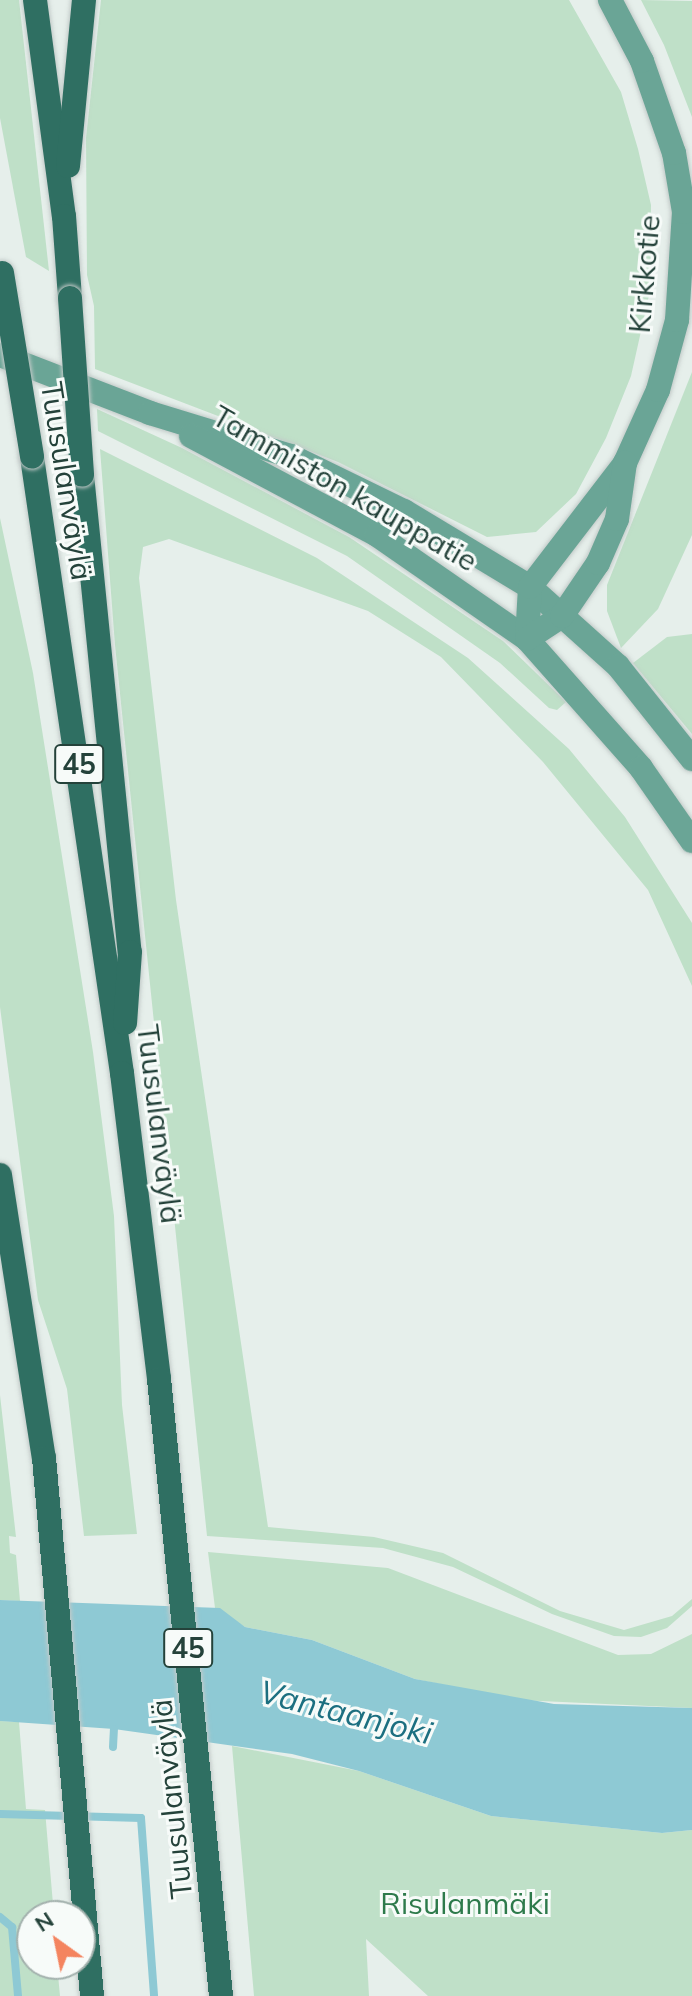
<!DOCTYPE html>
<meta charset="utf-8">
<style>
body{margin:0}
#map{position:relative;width:692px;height:1996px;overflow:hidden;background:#e6efeb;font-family:Mulish,sans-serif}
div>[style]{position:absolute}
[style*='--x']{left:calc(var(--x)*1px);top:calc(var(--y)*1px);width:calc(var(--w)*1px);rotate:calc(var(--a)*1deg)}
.green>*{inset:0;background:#bfe0c8}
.water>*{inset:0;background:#8ec9d4}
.stream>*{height:8px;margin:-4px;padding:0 4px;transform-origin:4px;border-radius:4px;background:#8ec9d4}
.roads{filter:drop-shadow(0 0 2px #c2cac8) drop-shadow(0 0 2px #c2cac8)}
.primary>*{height:24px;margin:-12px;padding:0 12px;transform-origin:12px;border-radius:12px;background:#6aa596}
.highway>*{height:24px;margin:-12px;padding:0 12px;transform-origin:12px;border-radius:12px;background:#2f6f62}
.bridges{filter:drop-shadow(0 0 2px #c2cac8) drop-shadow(0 0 2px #c2cac8)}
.highway-bridge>*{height:24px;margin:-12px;padding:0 12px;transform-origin:12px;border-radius:12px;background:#2f6f62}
span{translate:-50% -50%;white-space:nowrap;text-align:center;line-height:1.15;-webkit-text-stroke:6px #f7fbf9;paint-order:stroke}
.shield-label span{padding:2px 6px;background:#f7fbf9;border:2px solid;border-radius:6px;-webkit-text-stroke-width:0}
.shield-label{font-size:28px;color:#24423a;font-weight:700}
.street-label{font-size:30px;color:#24423a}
.park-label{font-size:30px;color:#2d7a4b}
.water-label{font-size:32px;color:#1c6f80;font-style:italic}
.north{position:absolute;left:16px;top:1900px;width:80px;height:80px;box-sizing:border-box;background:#f7fbf9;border:2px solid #a3b1ad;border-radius:50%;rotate:327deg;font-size:22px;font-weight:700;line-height:32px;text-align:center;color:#24423a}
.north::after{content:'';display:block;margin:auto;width:28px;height:36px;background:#f4845f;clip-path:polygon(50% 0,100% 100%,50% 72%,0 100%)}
</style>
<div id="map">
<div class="green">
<i style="clip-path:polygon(0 0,19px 0,49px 271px,26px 257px,0 118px)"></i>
<i style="clip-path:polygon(101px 0,569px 0,621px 92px,638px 149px,651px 205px,650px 291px,631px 376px,606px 438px,576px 494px,536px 532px,487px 537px,338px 462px,95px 369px,94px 306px,87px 275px,86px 138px)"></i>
<i style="clip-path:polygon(641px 0,692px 1px,692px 117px,664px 45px)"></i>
<i style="clip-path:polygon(692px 372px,692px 535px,658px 609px,621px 648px,607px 611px,607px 585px)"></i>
<i style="clip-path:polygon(97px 409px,182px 448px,349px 537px,503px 641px,566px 702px,557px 710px,549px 708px,500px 663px,347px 556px,98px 431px)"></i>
<i style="clip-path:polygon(100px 449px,317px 558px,468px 658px,569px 749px,625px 817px,692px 923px,692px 986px,648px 890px,543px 762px,441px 657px,368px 611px,169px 539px,143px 547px,139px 578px,176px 900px,268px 1527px,374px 1537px,443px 1553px,560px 1611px,624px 1630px,672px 1616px,692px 1599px,692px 1606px,667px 1628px,641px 1637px,614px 1636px,552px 1614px,453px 1567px,383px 1548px,207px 1536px,115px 645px)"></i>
<i style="clip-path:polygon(0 518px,33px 673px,93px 1052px,114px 1216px,122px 1405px,137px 1534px,84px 1536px,67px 1389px,38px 1300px,0 1007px)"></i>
<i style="clip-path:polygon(692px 634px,692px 734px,633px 663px,667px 637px)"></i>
<i style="clip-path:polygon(0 1395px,16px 1537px,9px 1536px,10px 1553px,16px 1555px,20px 1601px,0 1600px)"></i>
<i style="clip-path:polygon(208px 1552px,388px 1568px,618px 1655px,651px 1654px,692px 1634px,692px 1708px,519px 1700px,415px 1679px,312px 1640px,245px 1627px,215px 1608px)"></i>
<i style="clip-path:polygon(0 1721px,19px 1722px,26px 1809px,45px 1810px,54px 1916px,32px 1916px,32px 1964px,57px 1964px,60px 1996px,0 1996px)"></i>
<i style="clip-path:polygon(232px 1746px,359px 1771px,491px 1816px,662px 1833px,692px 1830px,692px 1996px,428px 1996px,366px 1939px,369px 1996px,254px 1996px)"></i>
</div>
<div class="water">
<i style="clip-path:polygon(0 1600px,220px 1608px,245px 1627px,312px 1640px,415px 1679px,554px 1704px,692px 1708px,692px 1830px,662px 1833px,491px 1816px,359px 1771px,292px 1754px,114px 1729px,0 1721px)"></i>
</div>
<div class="stream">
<i style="--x:113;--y:1747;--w:18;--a:-87"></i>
<i style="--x:0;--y:1814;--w:141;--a:1.6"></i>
<i style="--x:141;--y:1818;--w:178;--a:85.8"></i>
<i style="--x:0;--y:1917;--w:16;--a:40"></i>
<i style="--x:12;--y:1927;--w:69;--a:85"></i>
</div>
<div class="roads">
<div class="primary">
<i style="--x:0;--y:355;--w:161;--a:21.1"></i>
<i style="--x:150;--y:413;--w:147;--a:17"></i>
<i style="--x:291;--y:456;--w:126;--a:26"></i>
<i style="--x:404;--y:511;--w:147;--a:31.1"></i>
<i style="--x:530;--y:587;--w:118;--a:41.9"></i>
<i style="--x:618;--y:666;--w:119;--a:51.5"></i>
<i style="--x:191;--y:436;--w:211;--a:28"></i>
<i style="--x:377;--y:535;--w:183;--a:34.7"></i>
<i style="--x:527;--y:639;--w:172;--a:48.5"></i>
<i style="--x:641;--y:768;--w:89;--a:55.1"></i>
<i style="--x:527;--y:639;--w:52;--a:-86.7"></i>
<i style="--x:530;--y:587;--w:156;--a:-52.5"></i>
<i style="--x:625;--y:463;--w:80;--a:-65.7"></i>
<i style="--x:658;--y:390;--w:73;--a:-74.8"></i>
<i style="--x:677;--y:320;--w:108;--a:-86.3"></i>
<i style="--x:684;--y:212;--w:60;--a:-99.6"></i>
<i style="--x:674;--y:153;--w:97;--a:-109.2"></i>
<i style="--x:642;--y:61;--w:69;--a:-117.7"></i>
<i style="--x:527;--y:639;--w:42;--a:-33.3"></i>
<i style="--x:562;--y:616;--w:64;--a:-55.8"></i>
<i style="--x:598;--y:563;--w:48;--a:-66.6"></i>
<i style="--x:617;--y:519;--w:57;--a:-81.9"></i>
</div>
<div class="highway">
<i style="--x:35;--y:0;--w:218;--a:82.4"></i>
<i style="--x:64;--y:216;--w:82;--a:85.8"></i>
<i style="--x:68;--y:166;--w:167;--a:-84.5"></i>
<i style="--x:32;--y:457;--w:623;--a:81.69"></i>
<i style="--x:122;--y:1073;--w:308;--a:83.1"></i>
<i style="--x:159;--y:1379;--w:620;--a:84.26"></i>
<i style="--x:82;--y:475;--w:479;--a:84.3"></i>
<i style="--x:130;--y:952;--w:71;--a:94"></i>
<i style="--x:0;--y:1175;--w:286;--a:81.2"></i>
<i style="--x:44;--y:1458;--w:540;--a:84.9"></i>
</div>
</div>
<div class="bridges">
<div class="highway-bridge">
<i style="--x:2;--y:273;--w:186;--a:80.7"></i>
<i style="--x:70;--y:298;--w:177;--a:86.1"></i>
</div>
</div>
<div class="shield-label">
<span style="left:79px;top:764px">45</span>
<span style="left:188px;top:1648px">45</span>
</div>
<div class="street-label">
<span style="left:644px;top:274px;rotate:-85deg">Kirkkotie</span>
<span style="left:67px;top:481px;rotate:81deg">Tuusulanväylä</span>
<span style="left:345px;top:488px;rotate:30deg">Tammiston kauppatie</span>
<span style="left:160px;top:1124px;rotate:83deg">Tuusulanväylä</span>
<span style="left:171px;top:1799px;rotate:-96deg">Tuusulanväylä</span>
</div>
<div class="park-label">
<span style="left:465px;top:1903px">Risulanmäki</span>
</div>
<div class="water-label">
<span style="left:346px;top:1712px;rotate:14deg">Vantaanjoki</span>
</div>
<div class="north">N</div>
</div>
